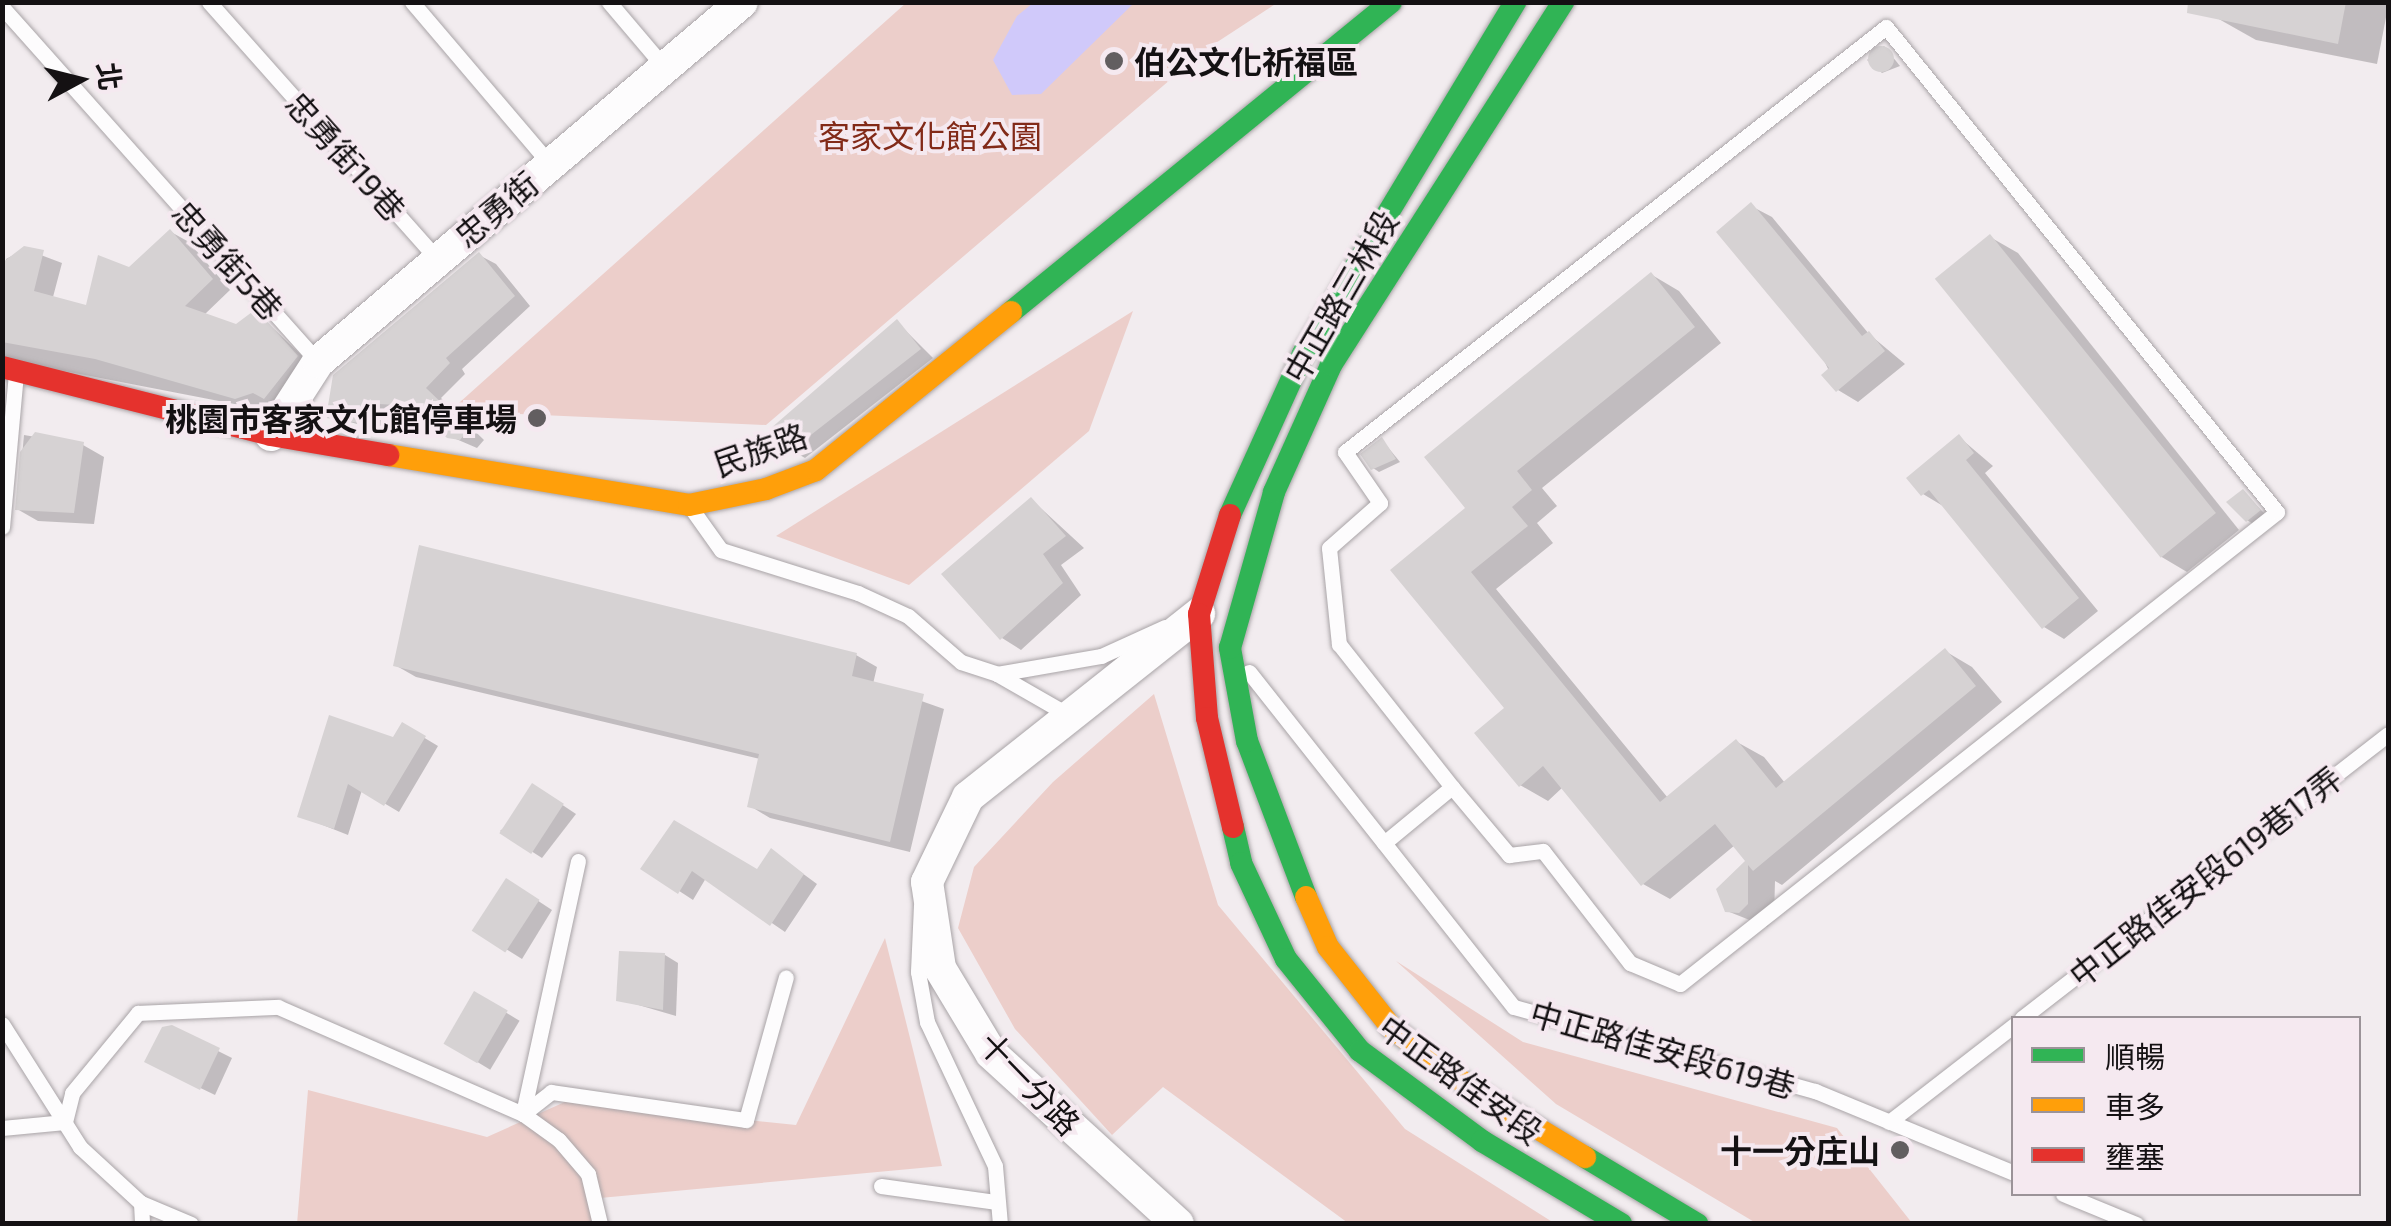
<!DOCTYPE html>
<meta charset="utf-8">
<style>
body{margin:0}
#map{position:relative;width:2391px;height:1226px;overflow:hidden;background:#f2ecef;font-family:"Exo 2","Noto Sans TC",sans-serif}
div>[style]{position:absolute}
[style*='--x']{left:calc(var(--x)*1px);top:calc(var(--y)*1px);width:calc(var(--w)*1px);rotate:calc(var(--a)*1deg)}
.green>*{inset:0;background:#ecceca}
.water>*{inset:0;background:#d0c9fa}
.shadow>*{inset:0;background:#0003;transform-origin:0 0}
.building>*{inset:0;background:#d6d2d3;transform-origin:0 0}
.round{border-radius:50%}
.roads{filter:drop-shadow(0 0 2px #a9a4a7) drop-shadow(0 0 2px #a9a4a7)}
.lane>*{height:15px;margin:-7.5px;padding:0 7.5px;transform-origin:7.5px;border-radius:7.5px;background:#fdfcfd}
.street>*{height:32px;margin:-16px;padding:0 16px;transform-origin:16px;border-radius:16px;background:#fdfcfd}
.fast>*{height:22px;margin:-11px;padding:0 11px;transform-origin:11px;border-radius:11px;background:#30b455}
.slow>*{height:22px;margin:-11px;padding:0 11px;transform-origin:11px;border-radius:11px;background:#ff9f0a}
.jam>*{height:22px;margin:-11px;padding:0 11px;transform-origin:11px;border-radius:11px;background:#e5322d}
.dots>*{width:28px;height:28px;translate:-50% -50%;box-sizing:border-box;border:5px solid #f5e9f0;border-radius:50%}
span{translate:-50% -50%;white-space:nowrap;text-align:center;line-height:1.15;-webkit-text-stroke:8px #f5e9f0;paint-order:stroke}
.poi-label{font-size:32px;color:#141113;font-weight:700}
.left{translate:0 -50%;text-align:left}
.right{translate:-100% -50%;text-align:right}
.park-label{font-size:32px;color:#822a18}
.street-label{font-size:32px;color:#141113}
.frame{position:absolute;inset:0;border:5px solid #141113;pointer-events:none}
.legend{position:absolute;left:2011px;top:1016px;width:350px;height:180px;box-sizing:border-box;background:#f5e9f0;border:2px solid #9b9398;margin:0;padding:12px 18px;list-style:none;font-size:30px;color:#141113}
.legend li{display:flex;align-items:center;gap:20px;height:50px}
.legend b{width:50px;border:2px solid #9b9398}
.north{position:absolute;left:30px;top:30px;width:100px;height:100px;-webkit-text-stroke:8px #f5e9f0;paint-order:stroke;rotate:83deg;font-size:28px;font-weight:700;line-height:40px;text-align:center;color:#141113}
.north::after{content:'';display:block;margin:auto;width:35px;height:45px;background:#141113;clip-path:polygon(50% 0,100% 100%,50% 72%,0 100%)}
</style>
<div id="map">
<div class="green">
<i style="clip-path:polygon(906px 3px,1277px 3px,1205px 50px,766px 425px,450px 411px)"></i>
<i style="clip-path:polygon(1133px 311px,1089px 431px,909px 585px,776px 536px)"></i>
<i style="clip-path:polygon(1154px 694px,1218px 905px,1405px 1129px,1554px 1223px,1348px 1223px,1163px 1087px,1112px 1135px,1015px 1029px,958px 928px,974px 867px,1053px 782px)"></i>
<i style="clip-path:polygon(885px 938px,942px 1166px,600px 1198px,598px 1223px,297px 1224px,308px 1090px,487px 1137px,567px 1101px,796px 1125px)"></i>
<i style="clip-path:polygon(1396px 961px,1523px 1042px,1837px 1128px,1912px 1223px,1756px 1223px,1556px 1104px)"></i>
</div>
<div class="water">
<i style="clip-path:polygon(1033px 3px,1033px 2px,1134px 3px,1041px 94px,1012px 95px,993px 60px,1017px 16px)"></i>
</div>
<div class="shadow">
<i style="clip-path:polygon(2220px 2px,2388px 2px,2388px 7px,2377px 64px,2256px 40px,2217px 18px)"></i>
<i style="clip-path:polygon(1884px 46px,1900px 66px,1882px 73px,1867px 60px)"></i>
<i style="clip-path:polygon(1751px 206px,1772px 217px,1869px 334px,1905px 364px,1858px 402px,1838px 390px)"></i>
<i style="clip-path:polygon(171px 232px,189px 242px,230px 290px,204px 315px,236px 327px,256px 312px,315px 368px,283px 407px,273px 402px,255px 408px,2px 359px,6px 259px,25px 249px,62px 263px,53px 297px,87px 308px)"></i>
<i style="clip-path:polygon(1990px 237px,2018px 253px,2239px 530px,2187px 572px,2160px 556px)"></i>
<i style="clip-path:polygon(479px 255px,496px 264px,530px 306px,462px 369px,465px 374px,441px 398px,484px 440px,477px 448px,449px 436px,425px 414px,396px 412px,390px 433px,328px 416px)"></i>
<i style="clip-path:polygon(1652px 275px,1679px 291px,1721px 343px,1542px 488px,1557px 506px,1537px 523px,1553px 543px,1496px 589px,1668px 798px,1737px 742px,1764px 757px,1785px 783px,1945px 651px,1972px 667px,2002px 702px,1782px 885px,1775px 881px,1774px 919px,1767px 927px,1727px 911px,1748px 862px,1735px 845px,1670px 899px,1643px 884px,1563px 787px,1548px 801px,1520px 785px,1508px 708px,1394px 570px,1469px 508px)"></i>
<i style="clip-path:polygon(897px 322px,933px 358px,805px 458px,791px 450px)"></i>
<i style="clip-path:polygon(24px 435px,83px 445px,104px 457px,94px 524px,38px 521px,17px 509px)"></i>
<i style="clip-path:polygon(1959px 437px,1993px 466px,1985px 473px,2098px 611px,2064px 639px,2044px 627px,1943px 506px,1923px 494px)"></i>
<i style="clip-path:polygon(1382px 440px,1400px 462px,1379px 472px,1373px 468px)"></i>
<i style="clip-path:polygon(2243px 492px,2265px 514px,2253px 524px,2247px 520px)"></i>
<i style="clip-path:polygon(1032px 500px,1084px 548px,1061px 565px,1081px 595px,1021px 650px,1002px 638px)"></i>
<i style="clip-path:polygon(856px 655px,877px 667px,873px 684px,944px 709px,910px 852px,770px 818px,750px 806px,760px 759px,416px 677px,395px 665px)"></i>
<i style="clip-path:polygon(403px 725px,438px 746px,399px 812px,362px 790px,348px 835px,300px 816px,395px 740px)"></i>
<i style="clip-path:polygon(546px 794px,576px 814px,542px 858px,500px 831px)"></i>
<i style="clip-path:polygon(772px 851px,817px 884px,785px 932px,706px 878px,693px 900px,644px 868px,758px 872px)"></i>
<i style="clip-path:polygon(520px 889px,552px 910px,522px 959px,475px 930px)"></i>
<i style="clip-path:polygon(665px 955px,678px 963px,676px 1016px,618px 999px)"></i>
<i style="left:475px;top:994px;width:52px;height:57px;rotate:31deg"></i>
<i style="clip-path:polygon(172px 1028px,232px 1058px,215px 1095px,161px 1069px)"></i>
</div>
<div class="building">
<i style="clip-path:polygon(2188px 2px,2346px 2px,2338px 44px,2187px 13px)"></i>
<i class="round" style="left:1868px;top:46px;width:26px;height:26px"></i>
<i style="clip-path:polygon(1751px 202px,1862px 336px,1869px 331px,1885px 351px,1836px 392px,1821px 375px,1829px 368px,1716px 232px)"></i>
<i style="clip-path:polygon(170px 229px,213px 279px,185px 306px,236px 324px,256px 309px,298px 356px,264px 399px,253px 393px,235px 399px,95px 359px,2px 342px,2px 263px,24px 246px,44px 250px,34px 291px,86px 305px,98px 255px,129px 267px)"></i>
<i style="left:1990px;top:234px;width:359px;height:71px;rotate:51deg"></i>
<i style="clip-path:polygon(479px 252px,515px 296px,446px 358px,450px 363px,426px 388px,469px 429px,460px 440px,447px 438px,413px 406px,379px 404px,373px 425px,326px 418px,333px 375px)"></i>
<i style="clip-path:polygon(1651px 272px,1695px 327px,1517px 471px,1532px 490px,1512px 507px,1528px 526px,1471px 572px,1660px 802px,1736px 739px,1776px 788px,1945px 648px,1976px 686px,1753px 871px,1748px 865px,1748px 904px,1739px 913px,1725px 912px,1716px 889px,1745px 861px,1715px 824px,1641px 886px,1543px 766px,1519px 787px,1474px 733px,1504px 708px,1390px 570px,1465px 508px,1424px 457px)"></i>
<i style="clip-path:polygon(897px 319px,921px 349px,789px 452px,770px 429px)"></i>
<i style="clip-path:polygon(35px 432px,84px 442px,74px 513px,15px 510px,20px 452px)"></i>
<i style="clip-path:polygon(1959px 434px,1974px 453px,1966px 460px,2079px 598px,2042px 629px,1929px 490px,1921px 496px,1906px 478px)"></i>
<i style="clip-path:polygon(1382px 437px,1396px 459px,1371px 470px,1360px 454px)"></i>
<i style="clip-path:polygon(2243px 489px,2261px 510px,2246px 522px,2226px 502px)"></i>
<i style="clip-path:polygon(1031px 497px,1066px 536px,1043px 554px,1063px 583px,1000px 640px,941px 574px)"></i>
<i style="clip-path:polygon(419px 545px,857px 653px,852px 676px,924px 694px,890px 842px,747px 807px,759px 754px,393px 666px)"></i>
<i style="clip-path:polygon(329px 715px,393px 737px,402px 722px,426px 736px,384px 806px,348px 784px,334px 829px,297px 817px)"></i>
<i style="left:532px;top:783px;width:38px;height:60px;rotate:33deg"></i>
<i style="clip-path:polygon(674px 820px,757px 869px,771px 848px,804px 874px,770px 926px,692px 871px,678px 894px,640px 869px)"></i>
<i style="left:506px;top:878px;width:40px;height:63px;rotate:33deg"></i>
<i style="clip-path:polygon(619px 951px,665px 953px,663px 1010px,616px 1001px)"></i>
<i style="left:474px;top:991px;width:39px;height:61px;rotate:30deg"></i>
<i style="clip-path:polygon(172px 1025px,220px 1048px,200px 1090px,144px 1062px,162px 1027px)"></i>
</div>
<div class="roads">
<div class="lane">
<i style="--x:209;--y:2;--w:344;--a:48.4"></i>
<i style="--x:412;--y:2;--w:213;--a:49.6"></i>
<i style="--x:609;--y:2;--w:87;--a:49.7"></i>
<i style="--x:2;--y:7;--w:475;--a:48.3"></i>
<i style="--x:691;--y:508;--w:52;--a:54.5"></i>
<i style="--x:721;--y:550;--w:144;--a:17.4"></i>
<i style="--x:858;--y:593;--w:55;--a:24.7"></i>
<i style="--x:908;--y:616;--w:70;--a:41"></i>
<i style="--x:961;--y:662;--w:38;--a:18"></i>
<i style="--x:997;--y:674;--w:84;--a:29.9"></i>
<i style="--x:2;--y:527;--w:154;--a:-84.8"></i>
<i style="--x:1249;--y:672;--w:427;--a:51.7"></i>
<i style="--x:1514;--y:1007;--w:313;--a:15.6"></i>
<i style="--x:1815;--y:1091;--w:215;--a:22.4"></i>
<i style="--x:997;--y:674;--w:106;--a:-9.8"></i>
<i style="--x:1101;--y:656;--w:70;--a:-24.4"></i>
<i style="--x:1384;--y:843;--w:88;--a:-39.5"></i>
<i style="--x:1452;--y:787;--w:89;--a:50"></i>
<i style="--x:1509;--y:855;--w:34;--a:-7"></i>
<i style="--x:1543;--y:851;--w:142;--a:52.2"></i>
<i style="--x:1630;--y:963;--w:54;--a:22.8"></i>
<i style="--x:1680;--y:984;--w:761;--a:-38.33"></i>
<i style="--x:2277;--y:512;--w:623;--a:-128.88"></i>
<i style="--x:1886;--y:27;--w:688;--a:141.85"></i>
<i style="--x:1345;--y:452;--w:62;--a:55.5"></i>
<i style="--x:1380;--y:503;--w:68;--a:138.6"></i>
<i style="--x:1329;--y:548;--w:97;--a:84.1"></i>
<i style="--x:1339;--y:644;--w:182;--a:51.7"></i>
<i style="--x:578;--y:861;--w:259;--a:102.3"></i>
<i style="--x:523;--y:1114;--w:44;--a:35.8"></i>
<i style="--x:559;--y:1140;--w:45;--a:49.5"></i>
<i style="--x:588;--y:1174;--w:51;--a:76.5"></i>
<i style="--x:921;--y:905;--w:67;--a:92.6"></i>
<i style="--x:918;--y:972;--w:51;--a:79.8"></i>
<i style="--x:927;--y:1022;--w:159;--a:64.7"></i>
<i style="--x:995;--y:1166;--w:58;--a:85.1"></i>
<i style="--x:2022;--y:1018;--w:463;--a:-37.8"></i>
<i style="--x:2;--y:1024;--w:146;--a:57.6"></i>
<i style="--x:80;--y:1147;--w:83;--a:42.6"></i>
<i style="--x:141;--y:1203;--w:54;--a:22.8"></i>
<i style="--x:1889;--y:1122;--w:158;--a:-37.8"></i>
<i style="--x:2;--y:1128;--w:63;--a:-5.4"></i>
<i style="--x:65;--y:1122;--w:30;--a:-76"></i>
<i style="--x:72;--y:1093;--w:104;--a:-50.5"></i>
<i style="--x:138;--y:1013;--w:140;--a:-2.5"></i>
<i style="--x:278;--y:1007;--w:267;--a:23.6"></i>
<i style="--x:523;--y:1114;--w:36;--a:-38"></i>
<i style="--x:551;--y:1092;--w:197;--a:8.2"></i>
<i style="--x:746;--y:1120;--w:148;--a:-74.4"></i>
<i style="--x:881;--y:1186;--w:117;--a:7.9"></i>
<i style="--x:2063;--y:1194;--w:79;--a:22.3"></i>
<i style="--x:141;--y:1203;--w:21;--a:87"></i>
</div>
<div class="street">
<i style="--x:271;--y:435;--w:87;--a:-57.2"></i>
<i style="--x:318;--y:362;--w:556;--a:-40.33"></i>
<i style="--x:1178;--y:1224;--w:253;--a:-137.6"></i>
<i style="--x:991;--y:1053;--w:99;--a:-121"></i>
<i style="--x:940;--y:968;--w:87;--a:-98.6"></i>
<i style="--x:927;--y:882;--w:94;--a:-64.2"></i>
<i style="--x:968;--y:797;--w:295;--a:-38.4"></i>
</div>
<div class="fast">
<i style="--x:1011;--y:312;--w:490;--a:-39.2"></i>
<i style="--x:1230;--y:515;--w:177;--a:-65.6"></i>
<i style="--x:1303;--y:354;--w:411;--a:-58.9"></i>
<i style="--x:1233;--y:827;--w:37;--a:77"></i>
<i style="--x:1241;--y:863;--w:106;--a:64.9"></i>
<i style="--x:1286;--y:959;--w:118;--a:51.2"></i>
<i style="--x:1360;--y:1051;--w:152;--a:36.4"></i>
<i style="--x:1482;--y:1141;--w:162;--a:30.8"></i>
<i style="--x:1306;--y:897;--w:167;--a:-110.7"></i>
<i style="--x:1247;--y:741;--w:95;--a:-100.4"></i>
<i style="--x:1230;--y:648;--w:162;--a:-74.2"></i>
<i style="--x:1274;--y:492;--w:139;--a:-65.8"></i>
<i style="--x:1331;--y:365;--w:431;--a:-57.4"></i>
<i style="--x:1585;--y:1157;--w:131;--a:30.9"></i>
</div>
<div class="slow">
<i style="--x:388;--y:455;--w:305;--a:9.4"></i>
<i style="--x:689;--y:505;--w:79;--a:-11.7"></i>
<i style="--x:766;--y:489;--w:53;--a:-20.8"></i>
<i style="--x:816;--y:470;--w:251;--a:-39"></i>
<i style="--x:1306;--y:897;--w:55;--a:66.3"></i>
<i style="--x:1328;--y:947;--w:102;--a:51.8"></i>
<i style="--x:1391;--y:1027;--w:97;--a:37.5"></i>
<i style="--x:1468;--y:1086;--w:137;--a:31.3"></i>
</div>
<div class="jam">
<i style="--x:2;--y:367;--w:277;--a:14.2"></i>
<i style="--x:271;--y:435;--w:119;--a:9.7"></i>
<i style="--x:1230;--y:515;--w:104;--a:107.4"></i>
<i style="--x:1199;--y:614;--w:104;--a:85.6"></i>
<i style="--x:1207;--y:718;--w:112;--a:76.6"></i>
</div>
</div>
<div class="dots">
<i style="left:1114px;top:61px;background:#625e60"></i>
<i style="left:537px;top:418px;background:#625e60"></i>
<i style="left:1900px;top:1150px;background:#625e60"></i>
</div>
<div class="poi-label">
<span class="left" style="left:1134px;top:61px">伯公文化祈福區</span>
<span class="right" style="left:517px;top:418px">桃園市客家文化館停車場</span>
<span class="right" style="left:1880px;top:1150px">十一分庄山</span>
</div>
<div class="park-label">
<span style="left:930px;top:135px">客家文化館公園</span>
</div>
<div class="street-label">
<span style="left:346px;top:156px;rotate:48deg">忠勇街19巷</span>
<span style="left:496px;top:209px;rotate:-40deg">忠勇街</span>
<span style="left:228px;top:260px;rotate:48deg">忠勇街5巷</span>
<span style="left:1340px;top:296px;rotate:-60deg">中正路三林段</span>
<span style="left:760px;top:449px;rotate:-19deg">民族路</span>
<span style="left:2205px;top:876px;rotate:-38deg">中正路佳安段619巷17弄</span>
<span style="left:1663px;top:1049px;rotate:16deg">中正路佳安段619巷</span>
<span style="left:1461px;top:1079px;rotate:36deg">中正路佳安段</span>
<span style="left:1030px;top:1083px;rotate:46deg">十一分路</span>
</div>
<div class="frame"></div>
<ul class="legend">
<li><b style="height:12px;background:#30b455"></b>順暢</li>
<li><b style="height:12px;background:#ff9f0a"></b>車多</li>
<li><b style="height:12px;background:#e5322d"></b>壅塞</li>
</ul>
<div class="north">北</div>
</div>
